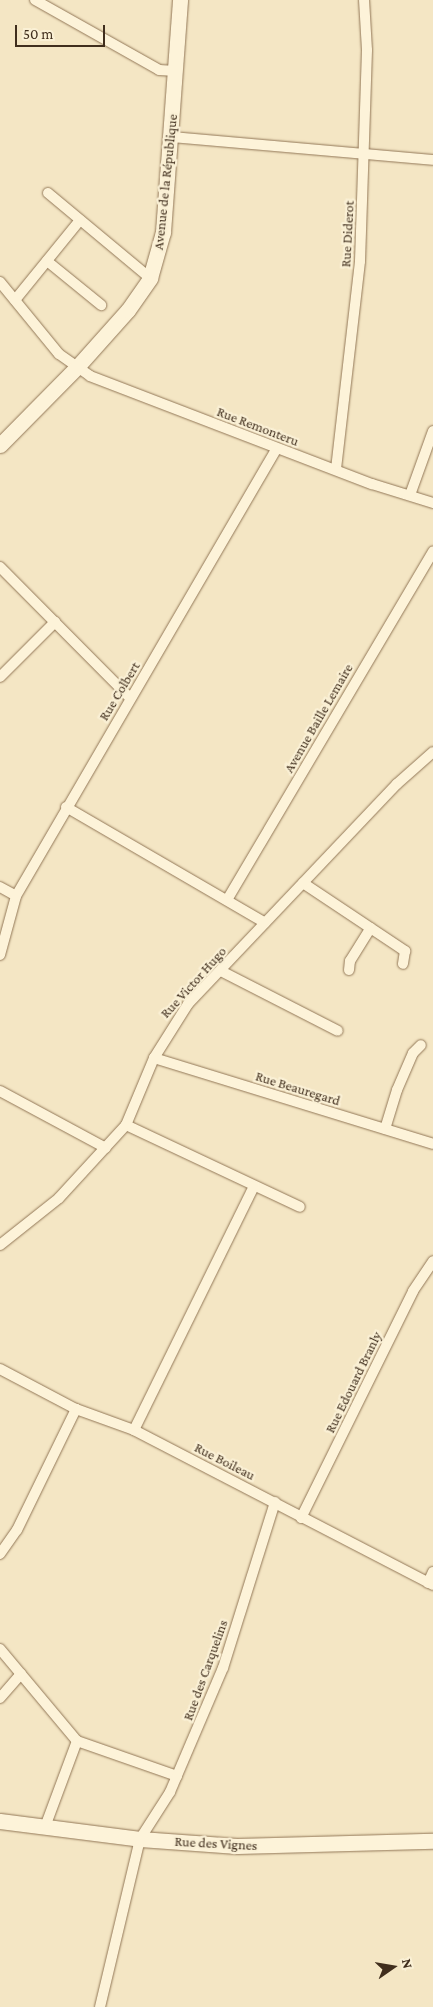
<!DOCTYPE html>
<meta charset="utf-8">
<style>
body{margin:0}
#map{position:relative;width:433px;height:2007px;overflow:hidden;background:#f4e6c4;font-family:"Crimson Pro",serif}
div>[style]{position:absolute}
[style*='--x']{left:calc(var(--x)*1px);top:calc(var(--y)*1px);width:calc(var(--w)*1px);rotate:calc(var(--a)*1deg)}
.roads{filter:drop-shadow(0 0 1px #927757) drop-shadow(0 0 1px #927757)}
.street>*{height:10px;margin:-5px;padding:0 5px;transform-origin:5px;border-radius:5px;background:#fdf3d9}
.secondary>*{height:15px;margin:-7.5px;padding:0 7.5px;transform-origin:7.5px;border-radius:7.5px;background:#fdf3d9}
span{translate:-50% -50%;white-space:nowrap;text-align:center;line-height:1.15;-webkit-text-stroke:4.5px #faf0d5;paint-order:stroke}
.street-label{font-size:14px;color:#402e1d}
.north{position:absolute;left:368px;top:1942px;width:50px;height:50px;-webkit-text-stroke:4px #faf0d5;paint-order:stroke;rotate:77deg;font-size:14px;font-weight:700;line-height:20px;text-align:center;color:#402e1d}
.north::after{content:'';display:block;margin:auto;width:18px;height:22px;background:#402e1d;clip-path:polygon(50% 0,100% 100%,50% 72%,0 100%)}
.scale{position:absolute;left:15px;top:25px;width:90px;height:22px;box-sizing:border-box;border:2px solid #402e1d;border-top:0;padding-left:6px;font-size:15px;line-height:18px;white-space:nowrap;color:#402e1d;-webkit-text-stroke:4px #faf0d5;paint-order:stroke}
</style>
<div id="map">
<div class="roads">
<div class="street">
<i style="--x:35;--y:0;--w:142;--a:29.4"></i>
<i style="--x:159;--y:70;--w:17;--a:3"></i>
<i style="--x:171;--y:137;--w:263;--a:5"></i>
<i style="--x:48;--y:193;--w:133;--a:39.8"></i>
<i style="--x:47;--y:261;--w:70;--a:39.2"></i>
<i style="--x:0;--y:282;--w:93;--a:50.7"></i>
<i style="--x:59;--y:354;--w:38;--a:35"></i>
<i style="--x:90;--y:376;--w:302;--a:21"></i>
<i style="--x:372;--y:484;--w:64;--a:17.3"></i>
<i style="--x:15;--y:300;--w:103;--a:-50.9"></i>
<i style="--x:336;--y:469;--w:209;--a:-83.4"></i>
<i style="--x:360;--y:261;--w:211;--a:-88.1"></i>
<i style="--x:367;--y:50;--w:50;--a:-93.4"></i>
<i style="--x:410;--y:495;--w:68;--a:-70.2"></i>
<i style="--x:0;--y:567;--w:185;--a:45.2"></i>
<i style="--x:0;--y:677;--w:78;--a:-45"></i>
<i style="--x:66;--y:807;--w:230;--a:30.2"></i>
<i style="--x:303;--y:883;--w:123;--a:33.7"></i>
<i style="--x:405;--y:951;--w:13;--a:99"></i>
<i style="--x:0;--y:887;--w:18;--a:29"></i>
<i style="--x:227;--y:900;--w:405;--a:-59.4"></i>
<i style="--x:0;--y:955;--w:61;--a:-74.8"></i>
<i style="--x:16;--y:896;--w:518;--a:-59.78"></i>
<i style="--x:349;--y:970;--w:9;--a:-84"></i>
<i style="--x:350;--y:961;--w:39;--a:-58"></i>
<i style="--x:221;--y:971;--w:131;--a:27.1"></i>
<i style="--x:154;--y:1058;--w:292;--a:17.1"></i>
<i style="--x:0;--y:1091;--w:120;--a:28.3"></i>
<i style="--x:126;--y:1125;--w:192;--a:25.2"></i>
<i style="--x:385;--y:1129;--w:41;--a:-72.9"></i>
<i style="--x:397;--y:1090;--w:40;--a:-66.6"></i>
<i style="--x:413;--y:1053;--w:11;--a:-45"></i>
<i style="--x:0;--y:1245;--w:75;--a:-38.5"></i>
<i style="--x:59;--y:1198;--w:99;--a:-47.5"></i>
<i style="--x:126;--y:1125;--w:73;--a:-67.3"></i>
<i style="--x:154;--y:1058;--w:64;--a:-57.8"></i>
<i style="--x:188;--y:1004;--w:303;--a:-46.5"></i>
<i style="--x:397;--y:784;--w:48;--a:-41.6"></i>
<i style="--x:0;--y:1369;--w:86;--a:27.8"></i>
<i style="--x:76;--y:1409;--w:62;--a:19.9"></i>
<i style="--x:134;--y:1430;--w:337;--a:27.4"></i>
<i style="--x:134;--y:1430;--w:272;--a:-63.8"></i>
<i style="--x:301;--y:1518;--w:253;--a:-63.7"></i>
<i style="--x:413;--y:1291;--w:36;--a:-56"></i>
<i style="--x:0;--y:1554;--w:29;--a:-55"></i>
<i style="--x:17;--y:1530;--w:135;--a:-64"></i>
<i style="--x:428;--y:1583;--w:12;--a:-66"></i>
<i style="--x:0;--y:1649;--w:120;--a:50.1"></i>
<i style="--x:77;--y:1741;--w:106;--a:19.3"></i>
<i style="--x:0;--y:1698;--w:32;--a:-49"></i>
<i style="--x:45;--y:1827;--w:92;--a:-69.6"></i>
<i style="--x:100;--y:2007;--w:173;--a:-76.6"></i>
<i style="--x:140;--y:1839;--w:56;--a:-57.4"></i>
<i style="--x:170;--y:1792;--w:135;--a:-66.9"></i>
<i style="--x:223;--y:1668;--w:174;--a:-72.6"></i>
</div>
<div class="secondary">
<i style="--x:0;--y:445;--w:110;--a:-45.4"></i>
<i style="--x:77;--y:367;--w:76;--a:-48.2"></i>
<i style="--x:128;--y:310;--w:39;--a:-55"></i>
<i style="--x:150;--y:278;--w:48;--a:-74.2"></i>
<i style="--x:163;--y:232;--w:233;--a:-85.8"></i>
<i style="--x:0;--y:1821;--w:141;--a:7.3"></i>
<i style="--x:140;--y:1839;--w:97;--a:4.1"></i>
<i style="--x:237;--y:1846;--w:196;--a:-1.5"></i>
</div>
</div>
<div class="street-label">
<span style="left:165px;top:182px;rotate:-84deg">Avenue de la République</span>
<span style="left:347px;top:234px;rotate:-87deg">Rue Diderot</span>
<span style="left:258px;top:426px;rotate:21deg">Rue Remonteru</span>
<span style="left:119px;top:691px;rotate:-59deg">Rue Colbert</span>
<span style="left:318px;top:718px;rotate:-60deg">Avenue Baille Lemaire</span>
<span style="left:193px;top:982px;rotate:-48deg">Rue Victor Hugo</span>
<span style="left:298px;top:1088px;rotate:17deg">Rue Beauregard</span>
<span style="left:353px;top:1382px;rotate:-64deg">Rue Edouard Branly</span>
<span style="left:225px;top:1461px;rotate:27deg">Rue Boileau</span>
<span style="left:205px;top:1670px;rotate:-70deg">Rue des Carquelins</span>
<span style="left:216px;top:1843px;rotate:3deg">Rue des Vignes</span>
</div>
<div class="north">N</div>
<div class="scale">50 m</div>
</div>
